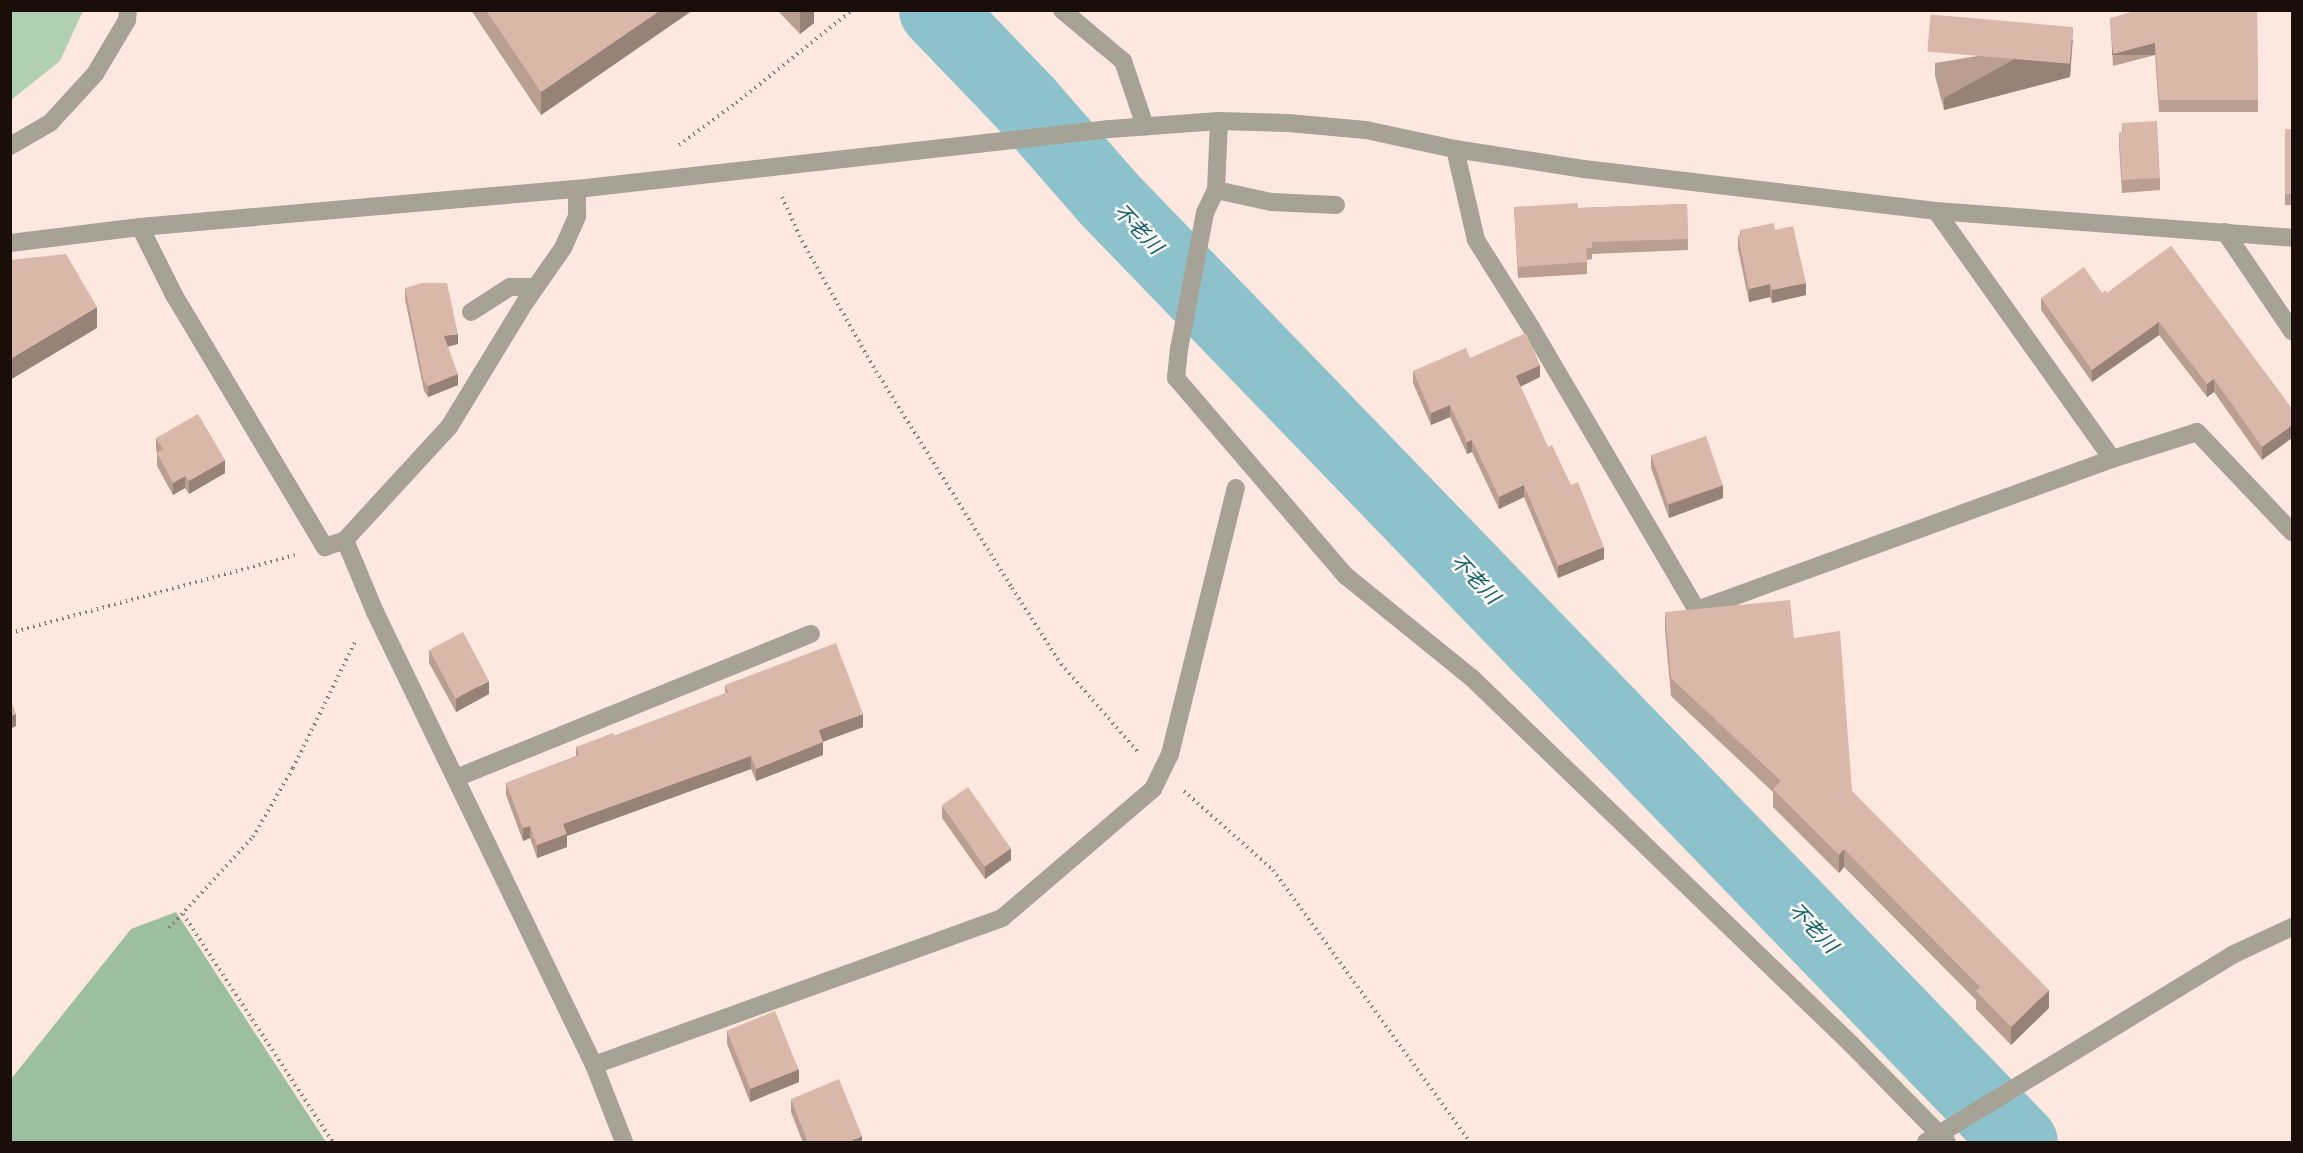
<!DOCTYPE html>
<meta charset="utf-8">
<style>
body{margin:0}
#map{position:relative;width:2303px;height:1153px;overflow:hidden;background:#fde8df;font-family:"PT Sans Narrow","Noto Sans JP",sans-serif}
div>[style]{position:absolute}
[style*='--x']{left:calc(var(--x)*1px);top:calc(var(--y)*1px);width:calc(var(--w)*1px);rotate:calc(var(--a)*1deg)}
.green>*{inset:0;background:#b2d0b4}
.forest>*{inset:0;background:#9cbf9f}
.river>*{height:75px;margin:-37.5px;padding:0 37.5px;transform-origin:37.5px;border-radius:37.5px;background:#8dc2cc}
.path>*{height:4px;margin-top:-2px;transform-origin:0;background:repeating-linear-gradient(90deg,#8a7a73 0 1.5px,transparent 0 6px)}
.minor>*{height:18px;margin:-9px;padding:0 9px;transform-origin:9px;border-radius:9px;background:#a6a295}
.wall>*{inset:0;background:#bb9e92;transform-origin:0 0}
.shaded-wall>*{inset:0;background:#988177;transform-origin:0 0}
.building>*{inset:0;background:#d9b8aa;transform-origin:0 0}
span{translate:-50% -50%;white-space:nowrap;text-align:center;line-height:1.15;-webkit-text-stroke:5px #fafafa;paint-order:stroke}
.water-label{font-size:20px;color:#105b66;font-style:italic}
.frame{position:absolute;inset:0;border:12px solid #190e09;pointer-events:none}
</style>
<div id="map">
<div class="green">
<i style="clip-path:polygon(10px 11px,83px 11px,60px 61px,11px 100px)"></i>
</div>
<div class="forest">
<i style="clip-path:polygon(176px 912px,326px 1142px,11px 1142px,11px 1079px,131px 929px)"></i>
</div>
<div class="river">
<i style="--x:936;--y:10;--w:130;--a:46.2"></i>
<i style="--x:1026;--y:104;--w:123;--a:48.9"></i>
<i style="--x:1107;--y:197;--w:1314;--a:45.99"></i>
</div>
<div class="path">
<i style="--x:679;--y:145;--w:71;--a:-36.4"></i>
<i style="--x:736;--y:103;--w:149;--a:-38.7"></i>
<i style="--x:782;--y:197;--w:48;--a:65.6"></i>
<i style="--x:802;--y:241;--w:150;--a:60.4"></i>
<i style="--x:876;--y:371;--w:256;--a:57.9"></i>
<i style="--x:1012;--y:588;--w:90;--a:57.2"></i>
<i style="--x:1061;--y:664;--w:117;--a:48.8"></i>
<i style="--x:10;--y:633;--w:295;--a:-15.3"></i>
<i style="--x:1184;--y:791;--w:119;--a:41.6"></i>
<i style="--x:1273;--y:870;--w:336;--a:54.1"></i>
<i style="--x:183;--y:914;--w:273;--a:56.7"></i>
<i style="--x:169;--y:928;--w:124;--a:-47.3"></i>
<i style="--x:253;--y:837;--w:80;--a:-59.9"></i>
<i style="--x:293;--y:768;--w:140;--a:-63.8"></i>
</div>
<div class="minor">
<i style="--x:1062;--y:10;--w:80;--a:39.9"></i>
<i style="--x:1123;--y:61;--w:69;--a:71.3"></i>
<i style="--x:10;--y:146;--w:46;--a:-29.9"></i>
<i style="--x:50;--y:123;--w:67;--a:-47.4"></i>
<i style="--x:95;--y:74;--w:63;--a:-59.3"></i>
<i style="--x:127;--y:20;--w:10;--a:-84"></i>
<i style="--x:1455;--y:149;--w:93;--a:77"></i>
<i style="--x:1476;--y:240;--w:105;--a:57.8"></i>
<i style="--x:1532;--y:329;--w:326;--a:59.6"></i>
<i style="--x:1697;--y:610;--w:442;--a:-20"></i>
<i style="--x:1216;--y:190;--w:69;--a:-87.5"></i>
<i style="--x:1336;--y:205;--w:65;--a:-177.4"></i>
<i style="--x:1271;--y:202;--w:56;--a:-167.7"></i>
<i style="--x:1216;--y:190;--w:25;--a:116"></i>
<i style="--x:1205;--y:213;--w:138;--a:100.8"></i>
<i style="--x:1179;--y:349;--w:29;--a:96"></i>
<i style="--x:1176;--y:378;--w:261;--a:49.4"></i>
<i style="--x:1346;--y:576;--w:162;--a:39"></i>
<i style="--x:1472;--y:678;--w:527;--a:44"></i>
<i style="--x:1851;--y:1044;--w:137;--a:45.6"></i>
<i style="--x:1936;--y:211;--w:304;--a:54.6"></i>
<i style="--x:2112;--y:459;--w:89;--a:-17.6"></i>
<i style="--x:2197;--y:432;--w:138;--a:46.5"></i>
<i style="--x:140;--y:227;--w:76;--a:63.4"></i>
<i style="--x:174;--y:295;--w:294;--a:59.1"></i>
<i style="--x:325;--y:547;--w:21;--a:-19"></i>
<i style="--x:345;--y:540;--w:154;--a:-47.4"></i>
<i style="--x:449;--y:427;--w:148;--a:-58.6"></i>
<i style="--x:526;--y:301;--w:65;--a:-55.1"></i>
<i style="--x:563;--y:248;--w:35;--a:-66"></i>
<i style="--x:577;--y:216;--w:27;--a:-90"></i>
<i style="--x:2225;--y:232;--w:120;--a:55.9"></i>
<i style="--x:10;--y:243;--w:131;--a:-7"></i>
<i style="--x:140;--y:227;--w:439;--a:-5"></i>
<i style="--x:577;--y:189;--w:536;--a:-6.42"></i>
<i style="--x:1110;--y:129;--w:109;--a:-4.2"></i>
<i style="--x:1219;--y:121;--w:69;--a:1.7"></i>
<i style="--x:1288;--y:123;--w:78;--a:5.1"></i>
<i style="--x:1366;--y:130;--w:91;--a:12.1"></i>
<i style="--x:1455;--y:149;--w:131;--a:8.8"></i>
<i style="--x:1584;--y:169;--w:354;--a:6.8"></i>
<i style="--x:1936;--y:211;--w:357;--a:4.3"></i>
<i style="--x:471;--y:312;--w:46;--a:-32.7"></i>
<i style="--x:510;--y:287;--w:26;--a:0"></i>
<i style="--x:345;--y:540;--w:78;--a:67.4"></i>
<i style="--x:375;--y:612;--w:503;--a:64.2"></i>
<i style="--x:594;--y:1065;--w:83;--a:68.7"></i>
<i style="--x:456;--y:778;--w:383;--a:-22.1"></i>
<i style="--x:594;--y:1065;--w:434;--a:-19.8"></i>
<i style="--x:1002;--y:918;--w:199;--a:-40.5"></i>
<i style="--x:1153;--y:789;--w:39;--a:-64"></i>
<i style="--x:1170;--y:754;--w:274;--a:-76.1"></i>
<i style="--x:1926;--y:1142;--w:359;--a:-31.4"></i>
<i style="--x:2232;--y:955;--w:66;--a:-25"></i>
</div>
<div class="wall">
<i style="clip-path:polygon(471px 10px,693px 10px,541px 115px)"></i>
<i style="clip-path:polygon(777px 10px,815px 10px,814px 12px,814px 23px,800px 34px)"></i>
<i style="clip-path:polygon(2257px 10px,2258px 112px,2159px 112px,2155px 55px,2113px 66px,2110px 18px)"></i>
<i style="clip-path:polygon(2073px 40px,2070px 77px,1944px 110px,1935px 76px,1935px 63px)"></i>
<i style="clip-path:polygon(2122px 123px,2160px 178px,2160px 190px,2122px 193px,2119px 145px,2119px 133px,2122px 132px)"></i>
<i style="left:2285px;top:129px;width:7px;height:76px"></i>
<i style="clip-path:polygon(1687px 204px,1688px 250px,1592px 254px,1592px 259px,1587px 260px,1587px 274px,1518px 278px,1514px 207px,1578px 208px)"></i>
<i style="clip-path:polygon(1740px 230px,1775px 230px,1806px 295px,1772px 303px,1770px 297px,1749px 302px,1738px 249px,1738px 236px,1740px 235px)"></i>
<i style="clip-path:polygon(2171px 246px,2292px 409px,2262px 460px,2214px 392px,2207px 397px,2159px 335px,2092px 382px,2041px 310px,2041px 298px,2107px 293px)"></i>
<i style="clip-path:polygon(405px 288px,458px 344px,448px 347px,458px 385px,428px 397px,424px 391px,405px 299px)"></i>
<i style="clip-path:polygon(1470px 358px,1540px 377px,1520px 386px,1548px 447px,1604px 559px,1558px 578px,1524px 497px,1499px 509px,1472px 452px,1467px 454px,1450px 417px,1431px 425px,1413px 383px,1413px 371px)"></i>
<i style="clip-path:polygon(156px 438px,225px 473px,189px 494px,185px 488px,173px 495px,157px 466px,157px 453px,156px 450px)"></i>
<i style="clip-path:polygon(1651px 455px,1723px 498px,1669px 518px,1651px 468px)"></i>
<i style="clip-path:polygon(1665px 612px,1794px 638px,1852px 791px,2049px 1008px,2011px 1045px,1976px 1009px,1976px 1000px,1844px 867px,1839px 873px,1773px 807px,1773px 792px,1671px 696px,1665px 630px)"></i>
<i style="clip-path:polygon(429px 650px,489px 694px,456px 712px,429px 663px)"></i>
<i style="clip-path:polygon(725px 685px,863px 727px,823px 742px,823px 755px,756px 781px,751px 769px,567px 836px,567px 847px,537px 858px,530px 838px,523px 841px,506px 795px,506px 783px,576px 756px,576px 747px,614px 736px,725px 694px)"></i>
<i style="clip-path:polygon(942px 805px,1011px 860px,985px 879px,942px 818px)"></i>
<i style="clip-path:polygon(727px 1031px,799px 1082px,750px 1102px,727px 1044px)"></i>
<i style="clip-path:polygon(791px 1099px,862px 1143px,803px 1143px,791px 1112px)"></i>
</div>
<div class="shaded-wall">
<i style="clip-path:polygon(661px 10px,693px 10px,541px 115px,541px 92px)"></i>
<i style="clip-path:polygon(802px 10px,815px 10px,814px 12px,814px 23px,800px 34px,800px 12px)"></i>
<i style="clip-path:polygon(2073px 27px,2070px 77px,1944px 110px,1944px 98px)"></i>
<i style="left:2155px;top:43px;width:12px;height:43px;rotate:90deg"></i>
<i style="clip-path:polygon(1806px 283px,1806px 295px,1772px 303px,1772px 290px)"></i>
<i style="clip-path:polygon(1770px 284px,1770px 297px,1749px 302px,1749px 289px)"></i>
<i style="clip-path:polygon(97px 307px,97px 328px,10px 380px,10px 359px)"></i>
<i style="clip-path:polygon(2159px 322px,2159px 335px,2092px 382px,2092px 370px)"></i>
<i style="clip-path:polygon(458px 334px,458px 344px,444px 347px,444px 336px)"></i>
<i style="clip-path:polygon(1540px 365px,1540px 377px,1516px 389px,1516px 376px)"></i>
<i style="clip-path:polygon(458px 374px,458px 385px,428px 397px,428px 386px)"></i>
<i style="clip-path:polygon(2214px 379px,2214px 392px,2207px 397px,2207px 384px)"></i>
<i style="clip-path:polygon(1450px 405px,1450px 417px,1431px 425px,1431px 413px)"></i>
<i style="clip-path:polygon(2292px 425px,2292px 438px,2262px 460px,2262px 447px)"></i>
<i style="clip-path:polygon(1472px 440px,1472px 452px,1467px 454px,1467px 442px)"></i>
<i style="clip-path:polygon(225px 460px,225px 473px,189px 494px,189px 481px)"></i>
<i style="clip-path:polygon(185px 476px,185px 488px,173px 495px,173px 483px)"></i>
<i style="clip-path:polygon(1524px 485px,1524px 497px,1499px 509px,1499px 497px)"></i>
<i style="clip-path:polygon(1723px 485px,1723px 498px,1669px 518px,1669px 505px)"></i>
<i style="clip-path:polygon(1604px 547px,1604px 559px,1558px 578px,1558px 566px)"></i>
<i style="clip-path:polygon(489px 681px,489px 694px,456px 712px,456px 699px)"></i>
<i style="clip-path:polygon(16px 714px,16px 726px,10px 729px,10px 716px)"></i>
<i style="clip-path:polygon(863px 714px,863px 727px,819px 743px,819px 730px)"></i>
<i style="clip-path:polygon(823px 742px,823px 755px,756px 781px,756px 769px)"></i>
<i style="clip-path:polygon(751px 756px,751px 769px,567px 836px,567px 847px,537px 858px,537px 845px,563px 824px)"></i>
<i style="clip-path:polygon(530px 826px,530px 838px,523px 841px,523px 828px)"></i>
<i style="clip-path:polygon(1011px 848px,1011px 860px,985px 879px,985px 866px)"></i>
<i style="clip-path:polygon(1844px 849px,1844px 867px,1839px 873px,1839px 855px)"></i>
<i style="clip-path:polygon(2049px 990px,2049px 1008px,2011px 1045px,2011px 1027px)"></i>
<i style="clip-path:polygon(799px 1069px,799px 1082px,750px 1102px,750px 1089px)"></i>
<i style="clip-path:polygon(862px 1136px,862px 1143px,847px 1143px)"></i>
</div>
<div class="building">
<i style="clip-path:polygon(486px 10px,661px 10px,541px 92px)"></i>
<i style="clip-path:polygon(2138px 10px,2257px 10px,2258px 100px,2159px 100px,2155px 43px,2113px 54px,2110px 18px)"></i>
<i style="left:2073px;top:27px;width:37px;height:143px;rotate:95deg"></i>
<i style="clip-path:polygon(2157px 121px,2160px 178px,2122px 180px,2119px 133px,2123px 132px,2122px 123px)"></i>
<i style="left:2285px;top:129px;width:7px;height:65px"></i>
<i style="clip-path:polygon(1578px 203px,1578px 208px,1687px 204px,1688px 239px,1592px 242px,1592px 248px,1586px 248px,1587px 262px,1518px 267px,1514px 207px)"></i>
<i style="clip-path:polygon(1774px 223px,1775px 230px,1793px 226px,1806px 283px,1772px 290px,1770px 284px,1749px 289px,1738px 236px,1741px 235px,1740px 230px)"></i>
<i style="clip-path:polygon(2171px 246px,2292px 409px,2292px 425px,2262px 447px,2214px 379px,2207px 384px,2159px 322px,2092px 370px,2041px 298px,2084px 267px,2102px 293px,2106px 290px,2107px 293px)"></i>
<i style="clip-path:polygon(66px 254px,97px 307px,10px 359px,10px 260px)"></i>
<i style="clip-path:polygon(422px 283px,447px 283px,458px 334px,444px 336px,458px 374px,428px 386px,424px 381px,405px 288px)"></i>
<i style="clip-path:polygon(1526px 333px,1540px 365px,1516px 376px,1548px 447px,1552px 445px,1571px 485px,1578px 482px,1604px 547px,1558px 566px,1524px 485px,1499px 497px,1472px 440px,1467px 442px,1450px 405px,1431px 413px,1413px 371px,1466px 348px,1470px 358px)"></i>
<i style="clip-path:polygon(198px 414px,225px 460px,189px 481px,185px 476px,173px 483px,157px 453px,163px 449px,156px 438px)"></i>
<i style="left:1706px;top:436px;width:52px;height:58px;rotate:71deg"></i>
<i style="clip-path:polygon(1790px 600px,1794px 638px,1840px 631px,1852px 791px,2049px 990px,2011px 1027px,1976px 991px,1980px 987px,1844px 849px,1839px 855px,1773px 789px,1781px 781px,1671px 678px,1665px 612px)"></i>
<i style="left:463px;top:632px;width:55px;height:38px;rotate:62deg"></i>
<i style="clip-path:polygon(836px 643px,863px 714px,819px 730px,823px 742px,756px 769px,751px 756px,563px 824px,567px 834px,537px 845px,530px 826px,523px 828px,506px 783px,579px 755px,576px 747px,613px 733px,614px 736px,728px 692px,725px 685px)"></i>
<i style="clip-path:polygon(10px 699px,16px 714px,10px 716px)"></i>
<i style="left:968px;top:787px;width:75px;height:32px;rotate:55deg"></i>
<i style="left:775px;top:1011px;width:63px;height:52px;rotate:68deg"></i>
<i style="clip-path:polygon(839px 1079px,862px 1136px,847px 1143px,808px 1143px,791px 1099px)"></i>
</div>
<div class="water-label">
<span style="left:1138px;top:229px;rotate:46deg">不老川</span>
<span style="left:1475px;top:579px;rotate:46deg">不老川</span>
<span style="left:1813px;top:928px;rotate:46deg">不老川</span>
</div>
<div class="frame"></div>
</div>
